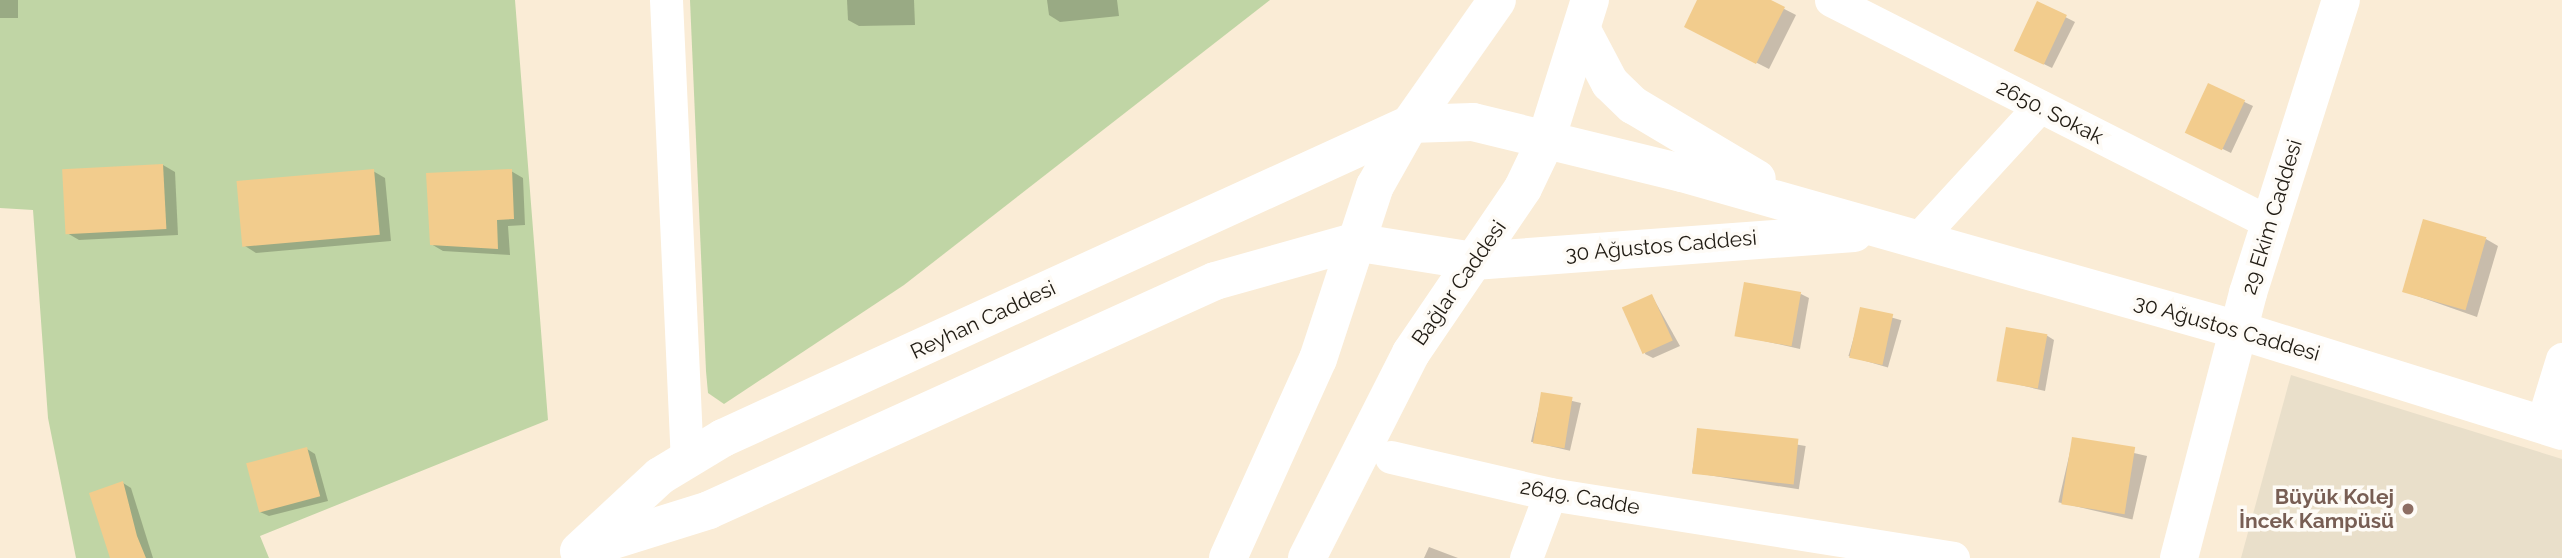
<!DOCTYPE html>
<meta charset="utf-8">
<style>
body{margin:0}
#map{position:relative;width:2562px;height:558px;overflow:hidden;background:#faecd6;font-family:Raleway,sans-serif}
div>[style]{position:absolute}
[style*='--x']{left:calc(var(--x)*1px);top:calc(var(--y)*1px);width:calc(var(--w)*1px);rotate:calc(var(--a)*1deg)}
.education>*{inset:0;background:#e9dfca}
.green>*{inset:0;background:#c0d5a5}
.shadow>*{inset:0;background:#0003;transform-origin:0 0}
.building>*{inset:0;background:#f2cc8d;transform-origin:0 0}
.street>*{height:33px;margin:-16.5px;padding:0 16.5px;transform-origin:16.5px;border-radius:16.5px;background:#fff}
.secondary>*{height:38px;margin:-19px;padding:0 19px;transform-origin:19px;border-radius:19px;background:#fff}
.dots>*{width:19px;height:19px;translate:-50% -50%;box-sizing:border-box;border:4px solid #fefbf6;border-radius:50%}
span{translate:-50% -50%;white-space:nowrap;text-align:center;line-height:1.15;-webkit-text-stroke:7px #fefbf6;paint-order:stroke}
.street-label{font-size:21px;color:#201b13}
.education-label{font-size:21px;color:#785e54;font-weight:700}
.right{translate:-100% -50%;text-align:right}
</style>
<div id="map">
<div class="education">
<i style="clip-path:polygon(2291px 375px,2562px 459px,2562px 558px,2241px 558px)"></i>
</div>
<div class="green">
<i style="clip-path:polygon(0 0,515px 0,548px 420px,260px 536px,269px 558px,76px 558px,48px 418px,33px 210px,0 208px)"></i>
<i style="clip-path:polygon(690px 0,1270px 0,904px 285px,724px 404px,708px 393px,706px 371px)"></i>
</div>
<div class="shadow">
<i style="left:0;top:0;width:18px;height:18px"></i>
<i style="clip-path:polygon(847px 0,914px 0,915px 25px,859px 26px,848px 20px)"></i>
<i style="clip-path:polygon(1047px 0,1117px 0,1119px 16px,1060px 22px,1049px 15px)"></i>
<i style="clip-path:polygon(1699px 0,1767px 0,1796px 15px,1769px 69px,1698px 33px)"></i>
<i style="clip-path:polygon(2038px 3px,2075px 22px,2052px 68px,2023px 54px)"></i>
<i style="clip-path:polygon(2208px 85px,2253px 106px,2231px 153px,2196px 136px)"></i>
<i style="clip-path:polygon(163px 165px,175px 172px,178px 235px,79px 240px,67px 233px)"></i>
<i style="clip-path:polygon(373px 171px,385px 178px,391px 241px,256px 253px,245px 246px)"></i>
<i style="clip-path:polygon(511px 171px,523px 178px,525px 225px,508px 226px,510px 255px,443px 251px,431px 244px)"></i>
<i style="clip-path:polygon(2486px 239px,2498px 246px,2477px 317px,2403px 291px)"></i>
<i style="clip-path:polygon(1801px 294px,1809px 298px,1800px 349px,1737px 335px)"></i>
<i style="clip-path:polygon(1652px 296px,1680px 346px,1653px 358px,1645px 354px)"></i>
<i style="left:1862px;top:309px;width:41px;height:49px;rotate:16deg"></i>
<i style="clip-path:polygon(2046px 335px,2054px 340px,2045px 391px,1999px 380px)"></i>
<i style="left:1542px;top:394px;width:40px;height:49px;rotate:13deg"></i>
<i style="left:1699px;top:429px;width:108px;height:44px;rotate:9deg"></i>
<i style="left:2073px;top:439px;width:76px;height:65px;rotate:13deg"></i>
<i style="clip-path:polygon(307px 449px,315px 454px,328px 501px,269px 516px,260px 512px)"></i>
<i style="clip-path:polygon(123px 483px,131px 488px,153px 558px,112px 558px)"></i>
<i style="clip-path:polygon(1429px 547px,1458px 558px,1424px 558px)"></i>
</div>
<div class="building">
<i style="clip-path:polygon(1697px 0,1771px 0,1785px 7px,1756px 64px,1684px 27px)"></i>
<i style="left:2037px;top:1px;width:33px;height:55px;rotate:25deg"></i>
<i style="left:2208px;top:83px;width:41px;height:55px;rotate:25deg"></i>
<i style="left:163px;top:164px;width:65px;height:101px;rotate:87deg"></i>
<i style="left:374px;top:169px;width:66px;height:138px;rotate:85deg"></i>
<i style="clip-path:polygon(512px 169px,514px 219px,497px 220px,498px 249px,430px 245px,426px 173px)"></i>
<i style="left:2423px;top:219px;width:66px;height:76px;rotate:16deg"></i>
<i style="left:1744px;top:282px;width:58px;height:55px;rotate:10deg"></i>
<i style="left:1652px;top:294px;width:51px;height:33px;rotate:66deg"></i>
<i style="left:1860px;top:307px;width:34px;height:52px;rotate:12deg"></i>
<i style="left:2006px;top:327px;width:42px;height:55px;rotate:10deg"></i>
<i style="left:1541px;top:392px;width:32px;height:52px;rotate:9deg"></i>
<i style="left:1697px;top:428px;width:102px;height:46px;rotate:6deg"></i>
<i style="left:2072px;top:437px;width:64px;height:68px;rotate:9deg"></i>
<i style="left:307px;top:447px;width:51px;height:63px;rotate:75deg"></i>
<i style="clip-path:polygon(123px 481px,137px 536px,146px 558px,110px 558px,89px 493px)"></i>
</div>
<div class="street">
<i style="--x:666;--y:0;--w:457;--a:87.4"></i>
<i style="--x:1831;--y:0;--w:492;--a:26.9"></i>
<i style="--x:1918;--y:239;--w:180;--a:-47.5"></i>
<i style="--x:2542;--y:424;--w:68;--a:-72.9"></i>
<i style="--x:1391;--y:457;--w:163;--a:13.1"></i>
<i style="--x:1550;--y:494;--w:408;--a:9"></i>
<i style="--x:1526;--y:558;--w:68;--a:-69.4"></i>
</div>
<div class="secondary">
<i style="--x:1582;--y:30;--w:60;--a:62.2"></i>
<i style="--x:1610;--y:83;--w:32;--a:44"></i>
<i style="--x:1633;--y:105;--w:144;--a:30.8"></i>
<i style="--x:588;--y:548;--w:127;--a:-17.4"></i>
<i style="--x:709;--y:510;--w:555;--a:-24.35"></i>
<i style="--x:1215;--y:281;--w:144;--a:-15.7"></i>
<i style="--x:1354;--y:242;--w:121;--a:9"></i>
<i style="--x:1474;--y:261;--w:381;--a:-4.2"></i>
<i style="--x:579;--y:551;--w:110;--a:-42.8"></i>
<i style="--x:660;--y:476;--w:74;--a:-31.1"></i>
<i style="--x:723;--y:438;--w:755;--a:-24.56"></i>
<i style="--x:1410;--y:124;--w:63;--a:-1.8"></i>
<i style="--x:1473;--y:122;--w:215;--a:13.7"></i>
<i style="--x:1682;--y:173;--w:578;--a:15.77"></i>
<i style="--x:2238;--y:330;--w:339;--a:17.3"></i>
<i style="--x:1228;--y:558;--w:218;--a:-65.7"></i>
<i style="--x:1318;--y:359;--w:182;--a:-71.8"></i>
<i style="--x:1375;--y:186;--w:71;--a:-60.6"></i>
<i style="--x:1410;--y:124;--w:151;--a:-54.9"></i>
<i style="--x:1307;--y:558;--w:230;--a:-63.1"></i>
<i style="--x:1411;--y:353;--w:199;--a:-55.8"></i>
<i style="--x:1523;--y:188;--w:53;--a:-64.4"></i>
<i style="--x:1546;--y:140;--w:147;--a:-72.6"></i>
<i style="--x:2179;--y:558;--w:274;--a:-75.4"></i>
<i style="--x:2248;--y:293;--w:307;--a:-72.4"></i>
</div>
<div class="dots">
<i style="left:2408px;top:509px;background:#8d6e63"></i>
</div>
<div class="street-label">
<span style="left:2050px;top:112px;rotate:27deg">2650. Sokak</span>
<span style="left:2272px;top:217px;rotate:-73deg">29 Ekim Caddesi</span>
<span style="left:1661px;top:246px;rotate:-5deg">30 Ağustos Caddesi</span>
<span style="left:1459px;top:283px;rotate:-55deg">Bağlar Caddesi</span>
<span style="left:983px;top:320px;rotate:-25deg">Reyhan Caddesi</span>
<span style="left:2227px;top:328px;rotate:16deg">30 Ağustos Caddesi</span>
<span style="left:1580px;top:497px;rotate:10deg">2649. Cadde</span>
</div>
<div class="education-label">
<span class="right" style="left:2394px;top:509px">Büyük Kolej<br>İncek Kampüsü</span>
</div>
</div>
